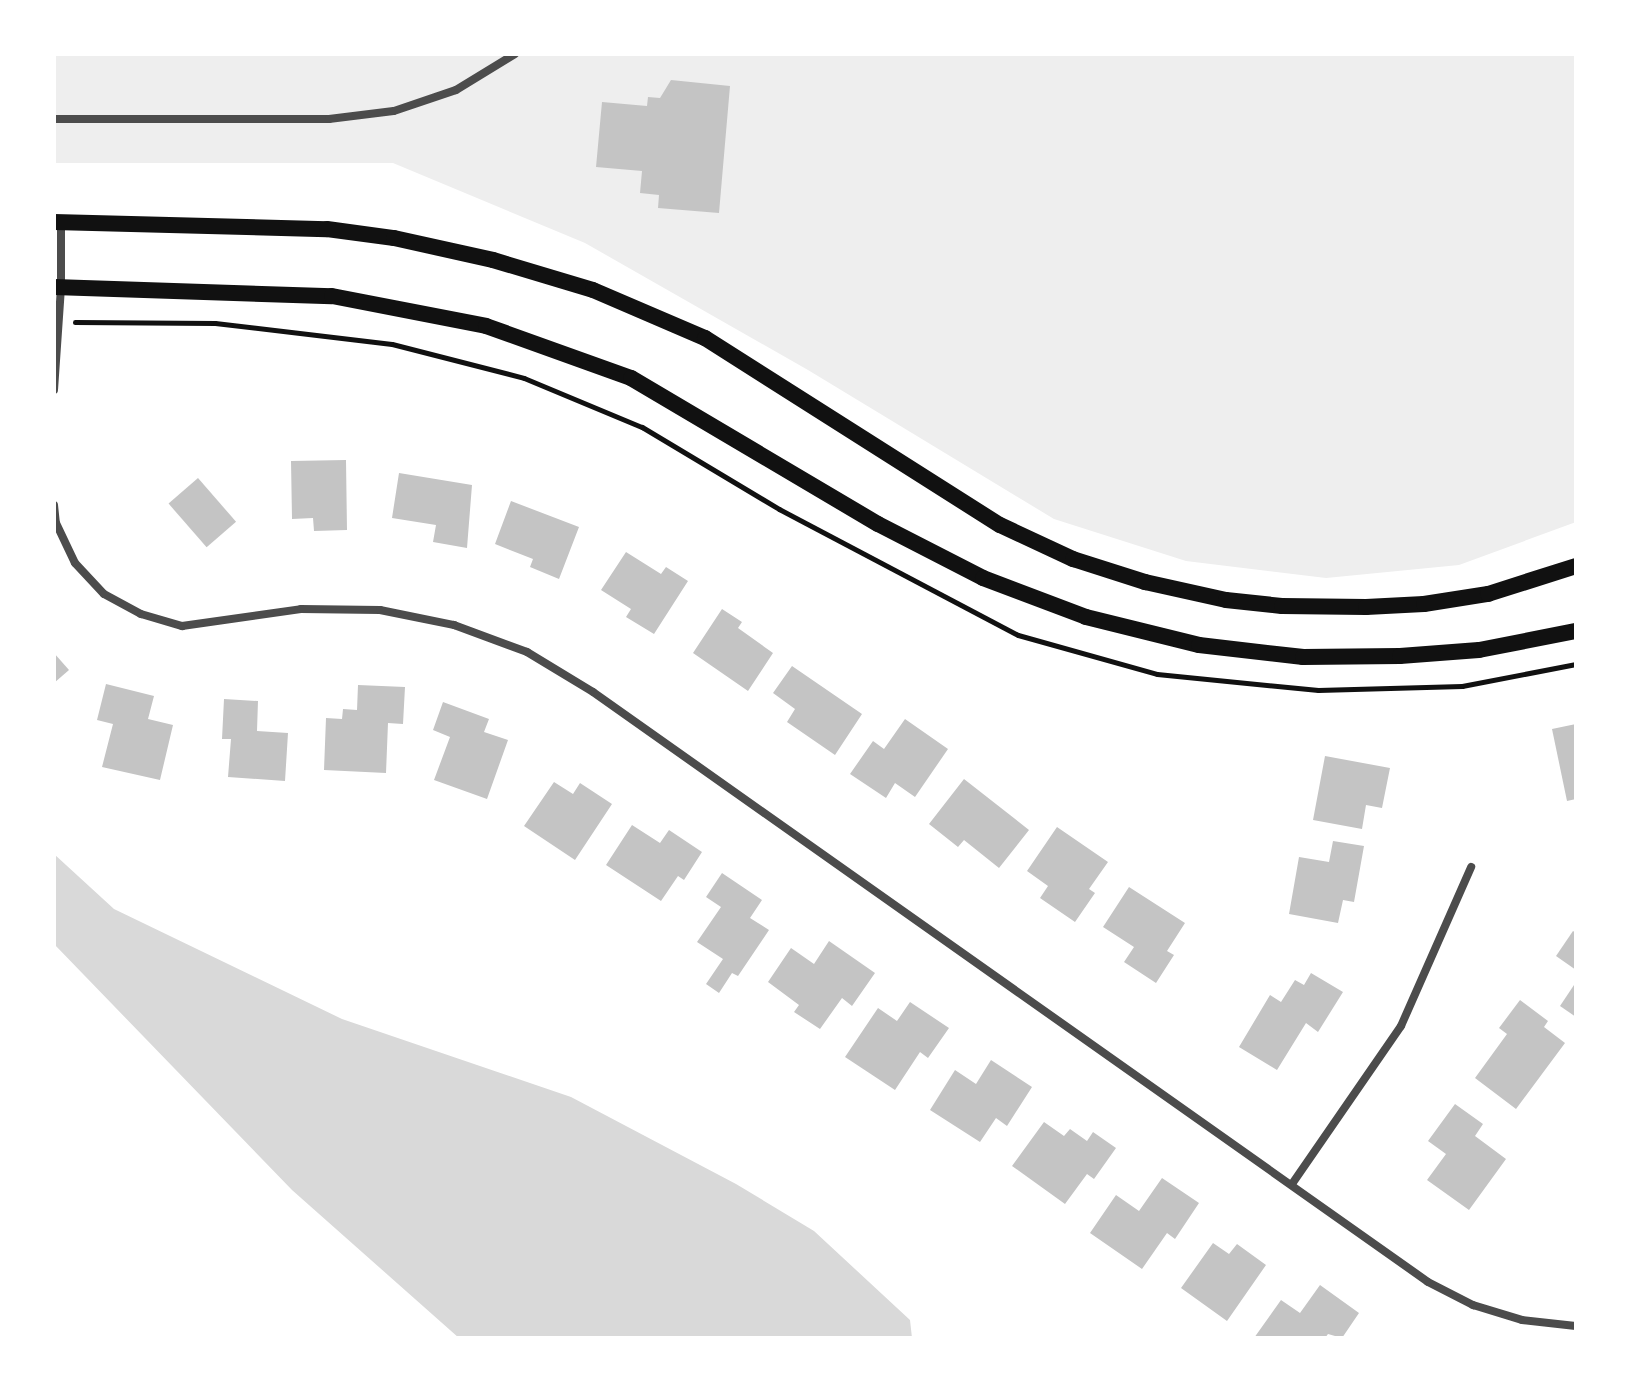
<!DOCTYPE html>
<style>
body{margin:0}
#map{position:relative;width:1630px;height:1392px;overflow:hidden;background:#fff;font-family:"Golos Text",sans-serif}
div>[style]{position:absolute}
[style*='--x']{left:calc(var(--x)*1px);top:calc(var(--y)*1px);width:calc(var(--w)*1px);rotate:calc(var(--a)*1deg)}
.green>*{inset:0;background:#eee}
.water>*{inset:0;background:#d9d9d9}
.building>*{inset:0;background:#c4c4c4;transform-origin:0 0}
.path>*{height:5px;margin:-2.5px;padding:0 2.5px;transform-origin:2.5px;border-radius:2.5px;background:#111}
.minor>*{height:8px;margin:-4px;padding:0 4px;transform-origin:4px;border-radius:4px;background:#4c4c4c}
.secondary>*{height:16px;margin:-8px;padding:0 8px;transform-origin:8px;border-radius:8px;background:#111}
span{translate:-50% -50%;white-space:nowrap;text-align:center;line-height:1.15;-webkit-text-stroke:8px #fff;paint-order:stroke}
.frame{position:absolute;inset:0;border:56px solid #fff;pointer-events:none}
</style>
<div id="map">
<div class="green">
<i style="clip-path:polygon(54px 54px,1576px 54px,1576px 522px,1459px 565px,1326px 578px,1186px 561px,1054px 519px,808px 370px,585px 243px,393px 163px,54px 163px)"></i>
</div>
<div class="water">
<i style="clip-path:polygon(54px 854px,114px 909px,342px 1019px,571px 1097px,736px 1184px,814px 1231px,910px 1320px,912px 1338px,459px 1338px,292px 1190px,54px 944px)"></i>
</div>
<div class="building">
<i style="clip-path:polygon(671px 80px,730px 86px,719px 213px,658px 208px,659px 195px,640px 193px,642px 171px,596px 167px,602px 102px,647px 106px,648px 97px,660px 98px)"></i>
<i style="clip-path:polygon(346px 460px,347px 530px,314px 531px,313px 518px,292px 519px,291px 461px)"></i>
<i style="clip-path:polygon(399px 473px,472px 485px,467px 548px,433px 542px,436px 525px,392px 518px)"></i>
<i style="left:198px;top:478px;width:58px;height:39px;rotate:49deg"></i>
<i style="clip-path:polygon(511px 501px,579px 527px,559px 579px,530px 567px,533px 559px,495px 544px)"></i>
<i style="clip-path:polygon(626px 552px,661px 574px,666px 567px,688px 581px,654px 634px,626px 617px,631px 609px,601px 590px)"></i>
<i style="clip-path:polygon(722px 609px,742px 622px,738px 628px,773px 653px,748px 691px,693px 653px)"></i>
<i style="clip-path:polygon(54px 653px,69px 670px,54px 683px)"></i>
<i style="clip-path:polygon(792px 666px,862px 714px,835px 755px,787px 722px,795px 709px,773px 693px)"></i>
<i style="clip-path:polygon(106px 684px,154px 696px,148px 719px,173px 725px,160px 780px,102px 767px,113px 724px,97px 720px)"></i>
<i style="clip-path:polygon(358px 685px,405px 687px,403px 724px,388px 723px,386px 773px,324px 770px,326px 718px,342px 719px,343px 709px,357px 710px)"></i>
<i style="clip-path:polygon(224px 699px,258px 701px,257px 731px,288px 733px,285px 781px,228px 777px,231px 739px,222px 739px)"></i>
<i style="clip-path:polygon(443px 702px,489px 719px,484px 732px,508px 740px,487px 799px,434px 780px,450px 737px,433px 730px)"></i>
<i style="clip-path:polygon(905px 719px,948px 749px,915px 797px,895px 783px,886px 798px,850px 774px,873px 741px,884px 749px)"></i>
<i style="clip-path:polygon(1576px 724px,1576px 799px,1567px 801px,1552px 729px)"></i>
<i style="clip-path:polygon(1325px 756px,1390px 768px,1382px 808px,1366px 805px,1362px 829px,1313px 820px)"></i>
<i style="clip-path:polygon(964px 779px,1029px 830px,999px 868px,964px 840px,958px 847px,929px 824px)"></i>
<i style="clip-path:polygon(554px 782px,573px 794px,580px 783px,612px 804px,575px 860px,524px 826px)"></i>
<i style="clip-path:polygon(632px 825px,660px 843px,669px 830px,702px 852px,684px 880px,678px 876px,661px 901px,606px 865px)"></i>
<i style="clip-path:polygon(1057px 827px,1108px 862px,1089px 889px,1095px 893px,1075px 922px,1040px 898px,1048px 886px,1027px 871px)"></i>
<i style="clip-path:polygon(1333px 841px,1364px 846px,1354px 902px,1343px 900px,1338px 923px,1289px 914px,1299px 857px,1329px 862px)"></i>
<i style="clip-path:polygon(722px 873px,762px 900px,750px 918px,769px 930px,738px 976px,732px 973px,719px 993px,706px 984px,723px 959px,697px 942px,721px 907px,706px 897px)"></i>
<i style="clip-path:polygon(1129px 887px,1185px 923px,1167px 951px,1174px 955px,1156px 983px,1124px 962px,1134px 947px,1103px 927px)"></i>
<i style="clip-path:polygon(1573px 931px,1576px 933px,1576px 970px,1556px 956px)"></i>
<i style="clip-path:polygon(829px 941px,875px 973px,852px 1006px,842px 998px,820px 1029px,794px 1012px,799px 1005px,768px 982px,791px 948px,814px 964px)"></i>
<i style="clip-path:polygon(1311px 973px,1343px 992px,1318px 1032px,1306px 1023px,1277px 1070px,1239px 1047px,1270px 995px,1281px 1002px,1295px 980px,1304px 985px)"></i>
<i style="clip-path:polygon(1576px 982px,1576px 1017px,1560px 1006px)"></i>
<i style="clip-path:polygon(1520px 1000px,1548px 1021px,1544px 1027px,1565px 1043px,1516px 1109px,1475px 1078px,1507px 1034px,1499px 1028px)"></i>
<i style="clip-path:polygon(910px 1002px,949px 1028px,928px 1058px,920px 1052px,895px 1090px,845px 1057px,878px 1008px,897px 1021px)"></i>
<i style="clip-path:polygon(991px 1060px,1032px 1087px,1007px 1126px,996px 1118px,980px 1142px,930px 1110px,955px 1070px,976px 1084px)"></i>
<i style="clip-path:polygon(1455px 1104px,1483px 1124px,1475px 1136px,1506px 1159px,1469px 1210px,1427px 1180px,1446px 1154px,1428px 1141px)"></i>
<i style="clip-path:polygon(1044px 1122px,1064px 1136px,1070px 1129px,1087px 1141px,1093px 1132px,1116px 1148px,1094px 1179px,1087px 1174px,1065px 1204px,1012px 1166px)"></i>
<i style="clip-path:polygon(1162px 1178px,1199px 1203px,1175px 1239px,1167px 1233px,1142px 1269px,1090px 1233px,1116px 1195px,1139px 1211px)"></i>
<i style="clip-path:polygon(1213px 1243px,1229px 1254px,1237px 1244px,1266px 1265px,1227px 1321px,1181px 1288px)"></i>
<i style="clip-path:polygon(1320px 1285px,1359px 1313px,1342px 1338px,1328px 1334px,1325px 1338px,1254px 1338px,1281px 1300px,1300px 1313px)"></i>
</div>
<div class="path">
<i style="--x:75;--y:322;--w:140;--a:0.4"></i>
<i style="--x:215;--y:323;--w:178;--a:6.8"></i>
<i style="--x:392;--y:344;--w:136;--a:14.4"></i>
<i style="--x:524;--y:378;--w:128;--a:22.6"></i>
<i style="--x:642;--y:427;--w:160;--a:30.9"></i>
<i style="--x:779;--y:509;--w:270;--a:27.8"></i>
<i style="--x:1018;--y:635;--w:144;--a:15.7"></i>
<i style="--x:1157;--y:674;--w:162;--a:5.7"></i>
<i style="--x:1318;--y:690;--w:144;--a:-1.6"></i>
<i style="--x:1462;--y:686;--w:116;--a:-10.9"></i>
</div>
<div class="minor">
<i style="--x:54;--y:119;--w:275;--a:0"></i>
<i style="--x:329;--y:119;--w:65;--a:-7"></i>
<i style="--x:394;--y:111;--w:65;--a:-18.7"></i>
<i style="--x:456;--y:90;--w:69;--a:-31.4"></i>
<i style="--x:54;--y:390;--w:103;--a:-86.1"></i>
<i style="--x:61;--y:287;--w:65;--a:-90"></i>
<i style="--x:54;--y:505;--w:18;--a:84"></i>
<i style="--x:56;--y:523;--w:44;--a:64.6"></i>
<i style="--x:75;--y:563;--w:42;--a:46.9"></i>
<i style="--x:104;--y:594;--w:42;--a:28.4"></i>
<i style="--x:141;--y:614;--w:43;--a:16.3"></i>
<i style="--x:182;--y:626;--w:120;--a:-8.1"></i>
<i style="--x:301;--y:609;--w:79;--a:0.7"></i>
<i style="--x:380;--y:610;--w:76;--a:11.5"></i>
<i style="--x:454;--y:625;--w:78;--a:20.3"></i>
<i style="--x:527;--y:652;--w:77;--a:31.2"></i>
<i style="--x:593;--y:692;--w:1022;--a:35.24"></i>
<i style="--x:1428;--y:1282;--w:51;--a:27.1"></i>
<i style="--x:1473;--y:1305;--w:51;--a:17"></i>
<i style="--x:1522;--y:1320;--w:54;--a:6.3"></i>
<i style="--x:1292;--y:1184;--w:192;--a:-55.4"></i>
<i style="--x:1401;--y:1026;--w:174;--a:-66.2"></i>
</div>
<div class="secondary">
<i style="--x:54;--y:222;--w:273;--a:1.5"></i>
<i style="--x:327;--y:229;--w:68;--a:7.7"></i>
<i style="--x:394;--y:238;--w:101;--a:12.5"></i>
<i style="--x:493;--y:260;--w:104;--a:16.7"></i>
<i style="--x:593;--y:290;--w:122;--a:23.2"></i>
<i style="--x:705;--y:338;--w:349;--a:32.4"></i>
<i style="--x:1000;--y:525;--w:81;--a:25"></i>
<i style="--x:1073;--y:559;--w:76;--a:17.7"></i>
<i style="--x:1145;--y:582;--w:83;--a:12.5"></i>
<i style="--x:1226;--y:600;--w:56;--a:6.1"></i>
<i style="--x:1282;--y:606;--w:84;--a:0.7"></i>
<i style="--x:1366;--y:607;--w:58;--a:-3"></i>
<i style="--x:1424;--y:604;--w:65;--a:-8.9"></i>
<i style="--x:1488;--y:594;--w:92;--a:-17.7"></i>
<i style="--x:54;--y:287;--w:278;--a:1.9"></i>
<i style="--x:332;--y:296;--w:157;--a:11"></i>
<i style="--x:486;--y:326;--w:154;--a:19.7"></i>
<i style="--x:631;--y:378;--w:287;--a:30.6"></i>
<i style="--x:878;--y:524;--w:118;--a:27.2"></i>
<i style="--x:983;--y:578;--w:110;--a:20.7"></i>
<i style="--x:1086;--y:617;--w:116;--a:13.9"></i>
<i style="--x:1199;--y:645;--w:105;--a:6.6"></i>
<i style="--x:1303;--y:657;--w:97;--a:-0.6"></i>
<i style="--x:1400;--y:656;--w:79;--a:-4.3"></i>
<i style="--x:1479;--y:650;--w:99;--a:-11.1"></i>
</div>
<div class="frame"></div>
</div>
